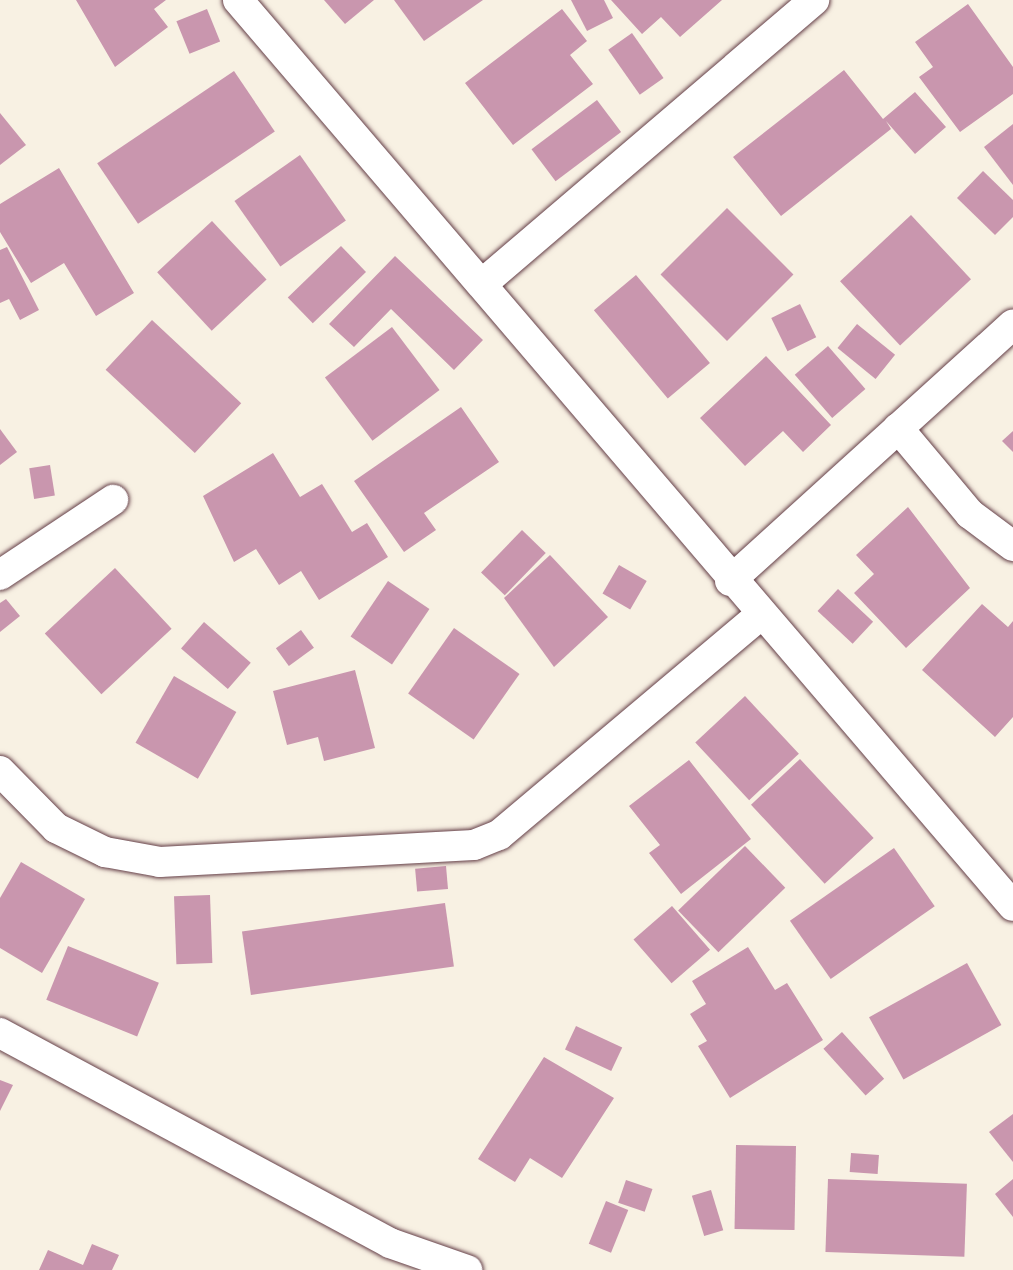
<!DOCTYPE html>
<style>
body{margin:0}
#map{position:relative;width:1013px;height:1270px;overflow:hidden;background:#f8f1e3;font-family:"IM FELL Great Primer",serif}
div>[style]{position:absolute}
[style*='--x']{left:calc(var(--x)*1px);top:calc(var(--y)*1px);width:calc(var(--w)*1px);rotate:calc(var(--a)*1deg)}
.building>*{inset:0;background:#c996ae;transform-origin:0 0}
.roads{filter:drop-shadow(0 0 2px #643e47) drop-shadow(0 0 2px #643e47)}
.street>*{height:30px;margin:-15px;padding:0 15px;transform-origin:15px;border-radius:15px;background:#fff}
span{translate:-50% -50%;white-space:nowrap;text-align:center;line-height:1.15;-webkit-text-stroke:6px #fff;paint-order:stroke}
</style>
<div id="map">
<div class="building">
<i style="clip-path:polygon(76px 0,166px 0,154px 9px,168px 27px,115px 67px)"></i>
<i style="clip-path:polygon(324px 0,374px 0,345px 24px)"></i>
<i style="clip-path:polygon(394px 0,483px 0,424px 41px)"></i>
<i style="clip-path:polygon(571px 0,604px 0,613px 18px,587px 31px)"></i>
<i style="clip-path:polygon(611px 0,722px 0,680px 37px,661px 17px,642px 34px)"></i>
<i style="clip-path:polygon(968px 4px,1013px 67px,1013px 94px,960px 132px,919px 77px,933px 67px,915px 42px)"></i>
<i style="left:207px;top:9px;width:35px;height:33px;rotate:68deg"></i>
<i style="clip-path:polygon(562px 9px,587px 41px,570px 55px,593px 84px,513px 145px,465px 83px)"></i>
<i style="left:632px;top:33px;width:55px;height:29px;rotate:55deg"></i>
<i style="clip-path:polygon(844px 70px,883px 119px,915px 92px,946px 127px,915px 154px,886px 121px,891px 129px,781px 216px,733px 157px)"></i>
<i style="left:234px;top:71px;width:73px;height:165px;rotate:56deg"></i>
<i style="left:597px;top:100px;width:40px;height:82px;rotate:53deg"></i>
<i style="clip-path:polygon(0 113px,26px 145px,0 165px)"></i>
<i style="clip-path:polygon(1013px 124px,1013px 185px,984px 147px)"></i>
<i style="left:300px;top:155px;width:80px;height:80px;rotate:55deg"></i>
<i style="clip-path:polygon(59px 168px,134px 293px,96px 316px,64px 263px,31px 283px,0 232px,0 204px)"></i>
<i style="clip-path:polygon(983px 171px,1013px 200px,1013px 217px,995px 235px,957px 198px)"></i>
<i style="left:727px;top:208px;width:94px;height:94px;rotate:45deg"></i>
<i style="left:911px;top:215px;width:88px;height:97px;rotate:47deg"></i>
<i style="left:212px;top:221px;width:80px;height:75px;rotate:47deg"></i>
<i style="left:341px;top:246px;width:36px;height:74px;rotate:46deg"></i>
<i style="clip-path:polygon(7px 247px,39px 310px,20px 320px,9px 299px,0 303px,0 250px)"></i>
<i style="clip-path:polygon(395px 256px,483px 340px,454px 370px,391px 309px,354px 347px,329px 324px)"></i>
<i style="left:636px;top:275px;width:115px;height:55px;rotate:50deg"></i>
<i style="left:800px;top:304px;width:37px;height:32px;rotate:64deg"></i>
<i style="left:152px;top:320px;width:122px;height:68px;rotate:43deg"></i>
<i style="left:857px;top:324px;width:49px;height:31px;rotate:39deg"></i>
<i style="left:392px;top:327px;width:79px;height:84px;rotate:53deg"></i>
<i style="left:828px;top:346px;width:57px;height:44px;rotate:49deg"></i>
<i style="clip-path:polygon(766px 356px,831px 425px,803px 452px,783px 431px,745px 466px,700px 418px)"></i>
<i style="clip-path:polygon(461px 407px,499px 462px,424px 513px,436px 530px,404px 552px,354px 481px)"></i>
<i style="clip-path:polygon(0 429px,17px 452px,0 465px)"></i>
<i style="clip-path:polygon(1013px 431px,1013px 452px,1002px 441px)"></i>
<i style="clip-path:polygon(273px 453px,300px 497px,322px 484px,352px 532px,367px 523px,388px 557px,319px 600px,301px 571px,279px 585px,256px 549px,234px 562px,203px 496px)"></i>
<i style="left:50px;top:465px;width:31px;height:21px;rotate:81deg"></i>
<i style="clip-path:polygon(908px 507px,970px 588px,906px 648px,854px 593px,874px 574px,856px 555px)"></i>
<i style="left:522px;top:530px;width:33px;height:59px;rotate:44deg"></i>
<i style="clip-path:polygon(550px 555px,608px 617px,554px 667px,504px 598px)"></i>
<i style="left:619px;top:565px;width:32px;height:33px;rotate:30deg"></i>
<i style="left:115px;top:568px;width:83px;height:96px;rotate:47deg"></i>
<i style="left:388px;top:581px;width:50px;height:67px;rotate:34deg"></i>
<i style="left:838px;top:589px;width:48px;height:30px;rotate:43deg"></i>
<i style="clip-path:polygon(6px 599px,20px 616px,0 632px,0 603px)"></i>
<i style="clip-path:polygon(982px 604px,1008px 627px,1013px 621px,1013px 717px,995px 737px,922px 670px)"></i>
<i style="left:204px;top:622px;width:62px;height:35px;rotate:41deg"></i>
<i style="left:454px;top:628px;width:80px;height:80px;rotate:35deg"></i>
<i style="left:301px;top:630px;width:22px;height:31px;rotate:54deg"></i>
<i style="clip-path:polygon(355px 670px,375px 748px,324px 761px,318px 737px,287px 745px,273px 691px)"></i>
<i style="left:174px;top:676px;width:72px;height:77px;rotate:30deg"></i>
<i style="left:745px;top:696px;width:79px;height:68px;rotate:47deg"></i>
<i style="left:800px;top:759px;width:108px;height:67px;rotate:47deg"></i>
<i style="clip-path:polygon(689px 760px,751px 839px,681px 894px,649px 853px,660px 845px,629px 806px)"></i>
<i style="left:745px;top:846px;width:58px;height:93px;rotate:46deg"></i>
<i style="left:894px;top:848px;width:71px;height:127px;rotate:55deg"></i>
<i style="clip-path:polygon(21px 862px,85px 899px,42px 973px,0 948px,0 898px)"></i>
<i style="left:446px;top:866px;width:23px;height:31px;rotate:85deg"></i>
<i style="left:210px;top:895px;width:68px;height:36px;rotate:88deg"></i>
<i style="left:445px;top:903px;width:64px;height:205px;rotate:82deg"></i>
<i style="left:672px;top:906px;width:58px;height:51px;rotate:49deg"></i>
<i style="left:68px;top:946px;width:98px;height:58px;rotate:22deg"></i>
<i style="clip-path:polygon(748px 947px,775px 990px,787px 983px,823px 1040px,730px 1098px,698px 1046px,707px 1041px,690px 1014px,706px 1004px,692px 981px)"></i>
<i style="left:967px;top:963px;width:71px;height:112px;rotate:61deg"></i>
<i style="left:576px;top:1026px;width:51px;height:26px;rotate:25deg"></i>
<i style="left:842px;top:1032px;width:63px;height:25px;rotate:48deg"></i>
<i style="clip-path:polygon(544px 1057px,614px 1098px,562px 1178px,530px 1158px,515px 1182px,478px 1159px)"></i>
<i style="clip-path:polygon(0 1080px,13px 1085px,0 1111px)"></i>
<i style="clip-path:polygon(1013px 1114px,1013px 1162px,989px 1132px)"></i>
<i style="left:736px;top:1145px;width:60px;height:84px;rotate:1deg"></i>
<i style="left:851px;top:1153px;width:28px;height:19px;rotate:4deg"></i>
<i style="left:828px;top:1179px;width:139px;height:73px;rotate:2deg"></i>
<i style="clip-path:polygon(1013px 1179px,1013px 1217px,995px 1194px)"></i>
<i style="left:626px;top:1180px;width:28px;height:24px;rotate:19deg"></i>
<i style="left:711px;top:1190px;width:42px;height:20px;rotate:73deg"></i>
<i style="left:606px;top:1201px;width:24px;height:46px;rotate:22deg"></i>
<i style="clip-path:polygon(92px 1244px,119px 1255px,112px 1270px,39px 1270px,48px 1250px,83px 1265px)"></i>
</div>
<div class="roads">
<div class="street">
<i style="--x:238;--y:0;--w:1192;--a:49.46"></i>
<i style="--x:482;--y:284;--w:437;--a:-40.5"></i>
<i style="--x:898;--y:428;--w:112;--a:50.1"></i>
<i style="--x:970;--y:514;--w:54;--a:36.7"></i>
<i style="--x:0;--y:575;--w:136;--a:-33.6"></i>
<i style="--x:730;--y:581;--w:382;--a:-42.2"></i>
<i style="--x:0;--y:771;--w:80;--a:45.5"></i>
<i style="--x:56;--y:828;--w:55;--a:26.1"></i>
<i style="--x:105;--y:852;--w:56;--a:10.3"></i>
<i style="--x:160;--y:862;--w:314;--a:-3.1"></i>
<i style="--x:474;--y:845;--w:27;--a:-22"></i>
<i style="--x:499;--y:835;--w:341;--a:-40.1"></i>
<i style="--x:0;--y:1033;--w:443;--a:28.3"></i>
<i style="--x:390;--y:1243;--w:82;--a:19.3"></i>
</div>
</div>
</div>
